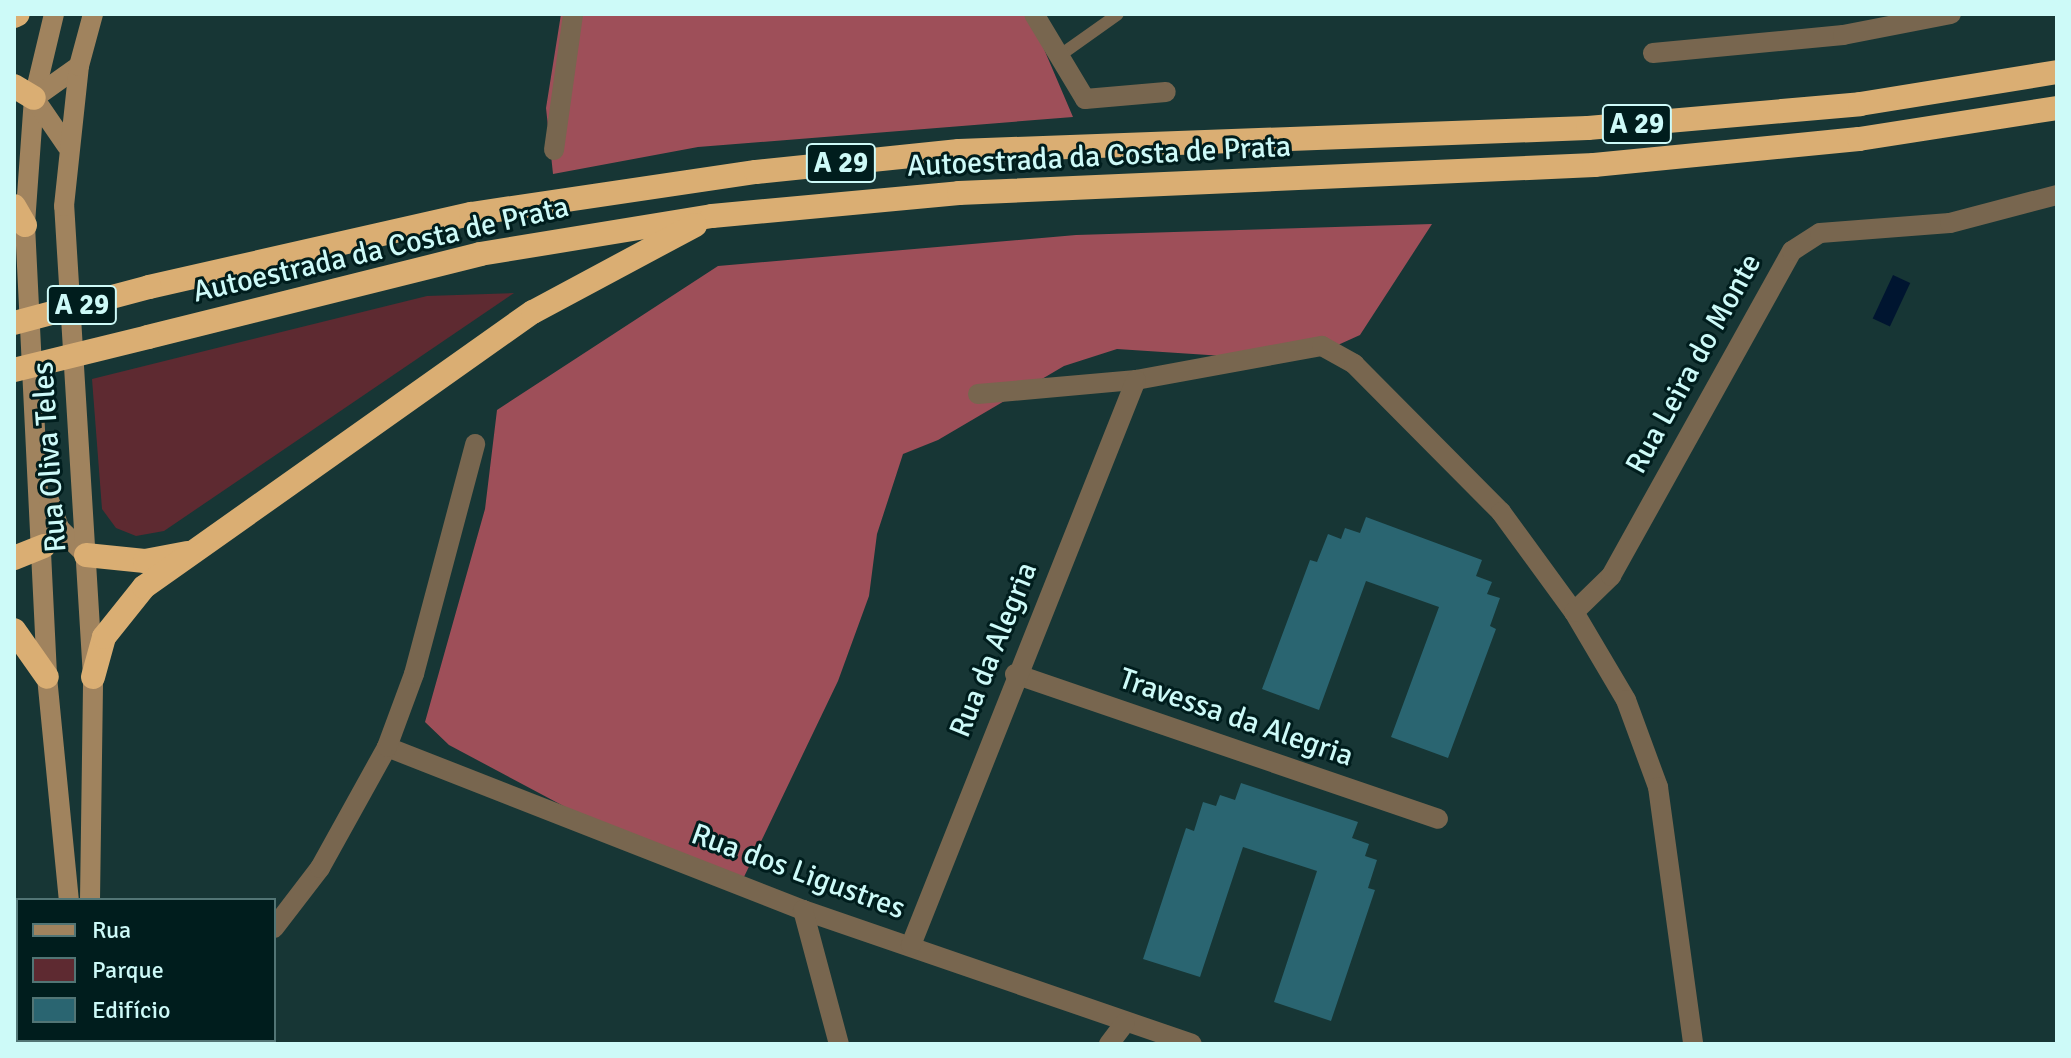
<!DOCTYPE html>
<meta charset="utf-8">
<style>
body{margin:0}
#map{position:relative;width:2071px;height:1058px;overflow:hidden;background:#173635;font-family:Signika,sans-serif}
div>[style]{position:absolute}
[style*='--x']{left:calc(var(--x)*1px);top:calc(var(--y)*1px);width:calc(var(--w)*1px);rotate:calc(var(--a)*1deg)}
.green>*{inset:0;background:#5e2a31}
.forest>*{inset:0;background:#9e4f59}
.water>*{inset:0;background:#001530;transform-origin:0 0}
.building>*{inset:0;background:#2a6571}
.service>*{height:12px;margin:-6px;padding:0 6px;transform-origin:6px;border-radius:6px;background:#78664f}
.minor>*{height:20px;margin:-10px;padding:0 10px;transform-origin:10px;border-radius:10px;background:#78664f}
.secondary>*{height:20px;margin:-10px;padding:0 10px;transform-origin:10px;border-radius:10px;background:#a0835e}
.motorway>*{height:24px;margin:-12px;padding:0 12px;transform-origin:12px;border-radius:12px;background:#daae73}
.motorway-bridge>*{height:24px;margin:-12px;padding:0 12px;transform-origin:12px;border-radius:12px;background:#daae73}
span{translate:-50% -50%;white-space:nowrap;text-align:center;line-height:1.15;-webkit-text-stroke:6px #001d1d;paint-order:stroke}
.shield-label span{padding:2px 6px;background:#001d1d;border:2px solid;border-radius:6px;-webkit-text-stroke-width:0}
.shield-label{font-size:28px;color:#cdfaf8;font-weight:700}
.street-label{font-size:30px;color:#cdfaf8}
.frame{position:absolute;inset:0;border:16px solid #cdfaf8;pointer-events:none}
.legend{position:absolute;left:16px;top:898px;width:260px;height:144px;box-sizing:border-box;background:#001d1d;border:2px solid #527575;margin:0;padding:10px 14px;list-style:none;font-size:24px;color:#cdfaf8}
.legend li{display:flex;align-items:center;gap:16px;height:40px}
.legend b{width:40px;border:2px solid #527575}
</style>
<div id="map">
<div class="green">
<i style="clip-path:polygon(514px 293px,164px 531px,136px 536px,116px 528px,102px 509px,92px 379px,427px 296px)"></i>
</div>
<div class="forest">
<i style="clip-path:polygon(561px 14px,1029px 14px,1073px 117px,698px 147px,553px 174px,546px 108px)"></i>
<i style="clip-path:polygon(1432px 224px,1360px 335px,1329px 349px,1254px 358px,1117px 349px,1064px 366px,938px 440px,903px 454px,877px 534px,869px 596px,838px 681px,743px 879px,571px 810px,449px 745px,425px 722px,485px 509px,497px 410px,718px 266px,1076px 235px)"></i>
</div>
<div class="water">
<i style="left:1893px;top:275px;width:19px;height:48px;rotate:25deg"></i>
</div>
<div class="building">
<i style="clip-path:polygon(1366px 517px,1482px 560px,1476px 576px,1492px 582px,1487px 594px,1500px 598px,1490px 626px,1496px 629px,1448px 758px,1391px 737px,1439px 607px,1366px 581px,1319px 710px,1262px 689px,1310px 560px,1317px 562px,1328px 534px,1341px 539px,1345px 528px,1360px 533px)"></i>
<i style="clip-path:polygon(1241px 783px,1358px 822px,1352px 838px,1369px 844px,1365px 856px,1377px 860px,1368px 888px,1375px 890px,1331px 1021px,1274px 1002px,1317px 871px,1243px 847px,1200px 977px,1143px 959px,1186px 828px,1194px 831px,1203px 802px,1216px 806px,1220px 795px,1235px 800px)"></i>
</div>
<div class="service">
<i style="--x:1059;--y:56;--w:72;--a:-35.4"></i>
</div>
<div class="minor">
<i style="--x:1034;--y:14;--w:99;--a:59"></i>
<i style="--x:1085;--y:99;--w:81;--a:-4.9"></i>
<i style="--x:1653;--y:53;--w:191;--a:-5.4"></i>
<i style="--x:1843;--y:35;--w:110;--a:-11"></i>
<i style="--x:554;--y:150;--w:137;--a:-82"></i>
<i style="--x:978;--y:394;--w:159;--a:-5.1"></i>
<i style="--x:1136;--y:380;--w:189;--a:-10.4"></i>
<i style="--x:1322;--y:346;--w:37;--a:29"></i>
<i style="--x:1354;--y:364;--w:209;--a:45.2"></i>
<i style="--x:1501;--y:512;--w:124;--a:53.9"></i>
<i style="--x:1574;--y:612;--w:102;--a:59.4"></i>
<i style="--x:1626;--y:700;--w:93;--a:69.8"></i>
<i style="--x:1658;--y:787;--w:259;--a:82.2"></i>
<i style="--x:1574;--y:612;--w:52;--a:-44.2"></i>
<i style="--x:1611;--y:576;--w:372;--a:-60.9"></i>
<i style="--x:1792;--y:251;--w:33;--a:-33"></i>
<i style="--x:1820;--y:233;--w:130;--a:-4.4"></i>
<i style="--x:1950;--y:223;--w:111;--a:-14.7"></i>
<i style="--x:1015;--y:674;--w:447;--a:18.9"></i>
<i style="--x:387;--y:747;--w:447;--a:21.4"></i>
<i style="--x:803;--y:910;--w:411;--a:19"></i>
<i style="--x:803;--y:910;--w:139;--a:75"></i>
<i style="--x:274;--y:928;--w:76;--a:-52.5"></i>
<i style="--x:320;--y:868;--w:138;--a:-61"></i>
<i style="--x:387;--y:747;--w:78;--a:-69.7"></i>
<i style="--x:414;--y:674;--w:238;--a:-75.1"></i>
<i style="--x:911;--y:945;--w:608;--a:-68.29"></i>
<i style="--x:186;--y:1044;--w:5;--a:-53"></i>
<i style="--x:1109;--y:1044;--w:26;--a:-53"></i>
</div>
<div class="secondary">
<i style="--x:54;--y:14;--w:86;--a:103.4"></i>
<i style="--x:34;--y:98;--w:127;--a:94.1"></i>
<i style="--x:25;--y:225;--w:453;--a:87.2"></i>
<i style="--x:47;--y:677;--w:224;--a:84.4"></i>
<i style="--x:34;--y:98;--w:58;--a:55.5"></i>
<i style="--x:34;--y:98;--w:55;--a:-35.4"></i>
<i style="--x:49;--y:500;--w:30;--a:70"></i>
<i style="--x:59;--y:528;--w:38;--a:45"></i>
<i style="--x:90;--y:900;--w:223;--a:-89.2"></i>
<i style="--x:93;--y:677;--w:472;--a:-93.5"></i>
<i style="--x:64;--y:206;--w:141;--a:-83.9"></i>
<i style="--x:79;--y:66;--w:54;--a:-74.9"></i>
<i style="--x:86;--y:1040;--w:4;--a:90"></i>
</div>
<div class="motorway">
<i style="--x:14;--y:16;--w:4;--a:-27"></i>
<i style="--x:14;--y:86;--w:23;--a:31"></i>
<i style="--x:14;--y:206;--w:22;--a:60"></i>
<i style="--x:149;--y:287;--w:330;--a:-12.8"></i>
<i style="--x:471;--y:214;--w:288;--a:-8.4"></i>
<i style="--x:756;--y:172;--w:204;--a:-5.9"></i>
<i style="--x:959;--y:151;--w:629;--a:-2.09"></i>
<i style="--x:1588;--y:128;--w:273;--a:-5"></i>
<i style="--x:1860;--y:104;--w:200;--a:-9.2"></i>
<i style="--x:148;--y:337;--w:342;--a:-14"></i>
<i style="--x:480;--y:254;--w:235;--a:-9.3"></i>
<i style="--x:712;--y:216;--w:248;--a:-5.3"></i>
<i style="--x:959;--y:193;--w:636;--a:-2.52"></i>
<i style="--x:1594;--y:165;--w:266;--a:-5.6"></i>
<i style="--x:1859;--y:139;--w:200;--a:-8.9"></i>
<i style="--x:86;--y:555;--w:59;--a:5.8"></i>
<i style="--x:145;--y:561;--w:43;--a:-10.8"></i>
<i style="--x:14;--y:558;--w:32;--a:-22"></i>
<i style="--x:14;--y:630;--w:57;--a:54.9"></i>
<i style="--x:93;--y:677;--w:41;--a:-74.6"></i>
<i style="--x:104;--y:637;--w:64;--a:-51.3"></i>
<i style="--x:144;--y:587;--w:476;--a:-35.3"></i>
<i style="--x:533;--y:312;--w:184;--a:-28.2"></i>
</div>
<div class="motorway-bridge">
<i style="--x:14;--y:323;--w:140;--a:-14.9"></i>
<i style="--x:14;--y:370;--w:138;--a:-13.8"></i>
</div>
<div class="shield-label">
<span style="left:1637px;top:124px">A 29</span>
<span style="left:841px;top:163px">A 29</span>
<span style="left:82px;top:305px">A 29</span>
</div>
<div class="street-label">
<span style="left:1099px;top:157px;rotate:-3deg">Autoestrada da Costa de Prata</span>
<span style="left:381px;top:250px;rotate:-13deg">Autoestrada da Costa de Prata</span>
<span style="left:1694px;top:364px;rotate:-61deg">Rua Leira do Monte</span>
<span style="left:50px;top:457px;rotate:-94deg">Rua Oliva Teles</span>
<span style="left:994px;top:650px;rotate:-68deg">Rua da Alegria</span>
<span style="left:1236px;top:718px;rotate:19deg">Travessa da Alegria</span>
<span style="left:798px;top:872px;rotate:20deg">Rua dos Ligustres</span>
</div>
<div class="frame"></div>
<ul class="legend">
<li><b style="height:10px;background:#a0835e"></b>Rua</li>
<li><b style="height:22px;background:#5e2a31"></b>Parque</li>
<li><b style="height:22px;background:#2a6571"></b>Edifício</li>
</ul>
</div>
